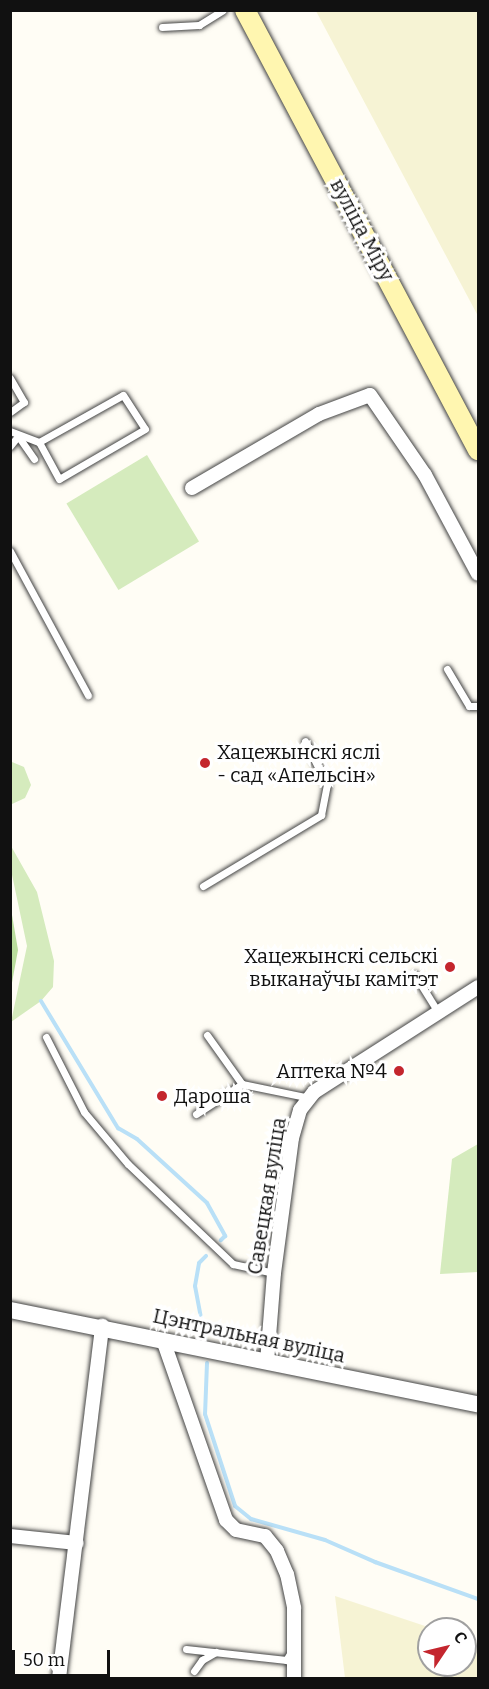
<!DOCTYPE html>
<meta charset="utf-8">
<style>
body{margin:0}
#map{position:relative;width:489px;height:1689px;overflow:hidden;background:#fffdf5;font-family:Bitter,serif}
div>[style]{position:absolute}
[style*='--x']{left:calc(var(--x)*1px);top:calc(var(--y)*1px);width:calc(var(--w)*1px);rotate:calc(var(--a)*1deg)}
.farmland>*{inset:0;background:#f6f3d4}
.green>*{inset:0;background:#d5ebbd;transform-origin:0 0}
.forest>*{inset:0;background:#b9dc9c}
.stream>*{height:4px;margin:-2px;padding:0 2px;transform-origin:2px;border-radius:2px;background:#b9e0f7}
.roads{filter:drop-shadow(0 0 2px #444) drop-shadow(0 0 2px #444)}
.service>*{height:7px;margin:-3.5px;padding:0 3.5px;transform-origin:3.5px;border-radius:3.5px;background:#fff}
.minor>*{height:14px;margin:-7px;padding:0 7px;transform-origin:7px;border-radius:7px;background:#fff}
.tertiary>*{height:16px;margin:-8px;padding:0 8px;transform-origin:8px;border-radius:8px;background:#fff}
.secondary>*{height:20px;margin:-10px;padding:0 10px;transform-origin:10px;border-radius:10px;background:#fff6b0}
.dots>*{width:16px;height:16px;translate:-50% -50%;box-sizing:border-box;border:3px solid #fff;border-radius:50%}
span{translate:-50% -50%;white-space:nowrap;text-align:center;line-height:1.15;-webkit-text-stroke:6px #fff;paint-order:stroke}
.street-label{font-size:20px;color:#111}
.poi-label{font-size:20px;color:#111}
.left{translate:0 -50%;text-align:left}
.right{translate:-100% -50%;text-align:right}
.frame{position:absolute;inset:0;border:12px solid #111;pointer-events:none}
.north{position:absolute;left:417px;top:1617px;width:60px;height:60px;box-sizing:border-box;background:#fff;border:2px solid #a0a0a0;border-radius:50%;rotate:55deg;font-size:16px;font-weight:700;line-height:24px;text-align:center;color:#111}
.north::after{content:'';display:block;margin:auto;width:21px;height:27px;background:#c4262e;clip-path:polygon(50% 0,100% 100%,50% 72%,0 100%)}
.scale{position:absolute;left:12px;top:1650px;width:98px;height:27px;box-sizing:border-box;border:3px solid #111;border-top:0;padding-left:8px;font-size:18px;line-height:21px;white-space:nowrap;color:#111;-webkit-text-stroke:4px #fff;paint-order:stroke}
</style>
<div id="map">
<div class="farmland">
<i style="clip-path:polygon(316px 11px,478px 11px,478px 316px)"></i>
<i style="clip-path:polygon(335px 1596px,434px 1629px,429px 1629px,429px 1665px,465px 1665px,465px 1639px,478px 1644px,478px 1678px,345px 1678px)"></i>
</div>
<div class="green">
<i style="left:147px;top:455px;width:101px;height:94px;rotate:59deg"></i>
<i style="clip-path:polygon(12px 762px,24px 767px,31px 785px,25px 798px,12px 804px)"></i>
<i style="clip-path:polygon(11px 846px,37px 892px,54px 961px,53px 987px,41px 1001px,11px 1022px,27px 946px,11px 870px)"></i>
<i style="clip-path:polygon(478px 1144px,478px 1272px,440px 1274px,452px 1159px)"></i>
</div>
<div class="forest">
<i style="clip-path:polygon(11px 909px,18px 950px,11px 988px,10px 988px)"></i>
</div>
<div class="stream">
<i style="--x:41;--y:1001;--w:149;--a:58.8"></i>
<i style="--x:118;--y:1128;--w:22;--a:30"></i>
<i style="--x:137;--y:1139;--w:95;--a:42.4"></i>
<i style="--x:207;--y:1203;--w:38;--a:61"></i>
<i style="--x:225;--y:1236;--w:6;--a:135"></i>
<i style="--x:205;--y:1339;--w:54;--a:-100.7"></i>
<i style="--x:195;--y:1286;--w:23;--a:-80"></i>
<i style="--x:199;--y:1263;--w:10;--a:-45"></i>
<i style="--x:207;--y:1363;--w:51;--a:92.2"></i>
<i style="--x:205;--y:1414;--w:97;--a:71.9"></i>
<i style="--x:235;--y:1506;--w:21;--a:39"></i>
<i style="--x:251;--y:1519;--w:77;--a:15.8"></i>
<i style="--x:325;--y:1540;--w:55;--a:23.7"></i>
<i style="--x:375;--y:1562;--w:109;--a:19.8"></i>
</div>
<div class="roads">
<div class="service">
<i style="--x:162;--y:27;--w:37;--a:-3"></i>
<i style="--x:199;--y:25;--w:28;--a:-32"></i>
<i style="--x:10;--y:378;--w:28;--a:60"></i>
<i style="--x:24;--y:402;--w:17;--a:144"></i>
<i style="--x:10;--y:431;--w:31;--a:21"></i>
<i style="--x:39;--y:442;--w:96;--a:-29.2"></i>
<i style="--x:123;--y:395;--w:40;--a:57.1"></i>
<i style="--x:145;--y:429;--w:99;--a:149.8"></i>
<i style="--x:59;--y:479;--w:42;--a:-118.4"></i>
<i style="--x:10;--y:446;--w:13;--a:-51"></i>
<i style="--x:18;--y:436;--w:28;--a:55"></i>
<i style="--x:10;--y:551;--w:164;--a:61.6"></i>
<i style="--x:447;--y:669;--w:43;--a:59.3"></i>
<i style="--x:469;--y:706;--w:9;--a:0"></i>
<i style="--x:203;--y:886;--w:138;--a:-31"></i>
<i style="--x:321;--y:815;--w:31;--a:-79"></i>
<i style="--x:327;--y:785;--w:49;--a:-116.6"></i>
<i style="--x:415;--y:975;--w:44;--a:58.1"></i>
<i style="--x:207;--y:1035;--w:60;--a:54.5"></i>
<i style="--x:46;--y:1037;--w:84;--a:63.1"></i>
<i style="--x:84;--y:1112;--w:68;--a:49.8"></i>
<i style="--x:128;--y:1164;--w:145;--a:43.6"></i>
<i style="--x:233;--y:1264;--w:42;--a:12.4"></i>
<i style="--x:196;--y:1114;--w:55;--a:-33.1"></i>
<i style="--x:242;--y:1084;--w:69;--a:11.6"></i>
<i style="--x:186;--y:1649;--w:101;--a:6.3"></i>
<i style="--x:286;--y:1660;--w:9;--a:-58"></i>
<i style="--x:194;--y:1671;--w:14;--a:-54"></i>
<i style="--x:202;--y:1660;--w:16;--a:-30"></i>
</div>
<div class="minor">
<i style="--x:192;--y:488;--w:147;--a:-30.2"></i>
<i style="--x:319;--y:414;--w:54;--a:-20.4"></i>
<i style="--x:370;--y:395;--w:97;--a:55.5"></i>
<i style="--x:425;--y:475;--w:112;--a:61.8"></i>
<i style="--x:163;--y:1340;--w:191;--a:70.7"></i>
<i style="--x:226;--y:1520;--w:14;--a:45"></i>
<i style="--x:236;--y:1530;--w:30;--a:12"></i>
<i style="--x:265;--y:1536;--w:19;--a:51"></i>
<i style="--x:277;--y:1551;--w:25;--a:67"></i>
<i style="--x:287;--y:1574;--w:35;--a:78"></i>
<i style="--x:294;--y:1608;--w:70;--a:90"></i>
<i style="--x:267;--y:1362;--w:89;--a:-85.5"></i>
<i style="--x:274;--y:1273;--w:136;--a:-82.4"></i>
<i style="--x:292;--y:1138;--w:29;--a:-74"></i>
<i style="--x:300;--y:1110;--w:23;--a:-52"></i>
<i style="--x:314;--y:1092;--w:195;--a:-32.6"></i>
<i style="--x:10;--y:1536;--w:67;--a:6"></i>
<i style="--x:59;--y:1678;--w:355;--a:-83"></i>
</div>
<div class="tertiary">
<i style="--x:10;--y:1310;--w:477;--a:11.4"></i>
</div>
<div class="secondary">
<i style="--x:245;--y:10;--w:498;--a:62.1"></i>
</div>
</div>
<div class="dots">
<i style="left:205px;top:763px;background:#c4262e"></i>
<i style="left:450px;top:967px;background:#c4262e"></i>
<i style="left:399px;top:1071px;background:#c4262e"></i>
<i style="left:162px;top:1096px;background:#c4262e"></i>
</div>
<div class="street-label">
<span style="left:362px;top:230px;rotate:62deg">вуліца Міру</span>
<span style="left:267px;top:1196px;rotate:-81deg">Савецкая вуліца</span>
<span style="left:249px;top:1336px;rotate:12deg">Цэнтральная вуліца</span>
</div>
<div class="poi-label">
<span class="left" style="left:217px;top:764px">Хацежынскі яслі<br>- сад «Апельсін»</span>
<span class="right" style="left:438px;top:968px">Хацежынскі сельскі<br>выканаўчы камітэт</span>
<span class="right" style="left:387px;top:1071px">Аптека №4</span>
<span class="left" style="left:174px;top:1096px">Дароша</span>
</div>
<div class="frame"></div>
<div class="north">С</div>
<div class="scale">50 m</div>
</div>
